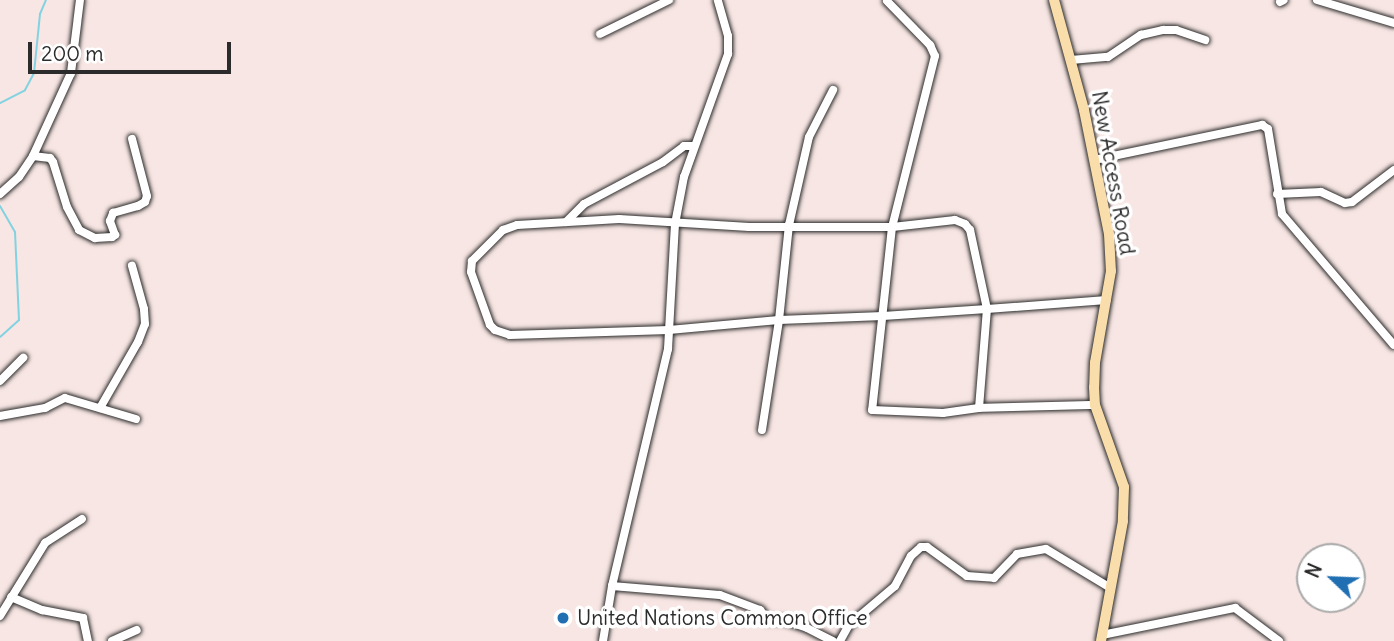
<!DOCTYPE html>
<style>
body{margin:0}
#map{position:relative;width:1394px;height:641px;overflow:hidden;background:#f7e6e3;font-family:Delius,sans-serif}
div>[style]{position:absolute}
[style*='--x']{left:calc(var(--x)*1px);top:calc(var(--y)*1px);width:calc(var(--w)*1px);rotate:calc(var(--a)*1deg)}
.stream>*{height:2px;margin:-1px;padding:0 1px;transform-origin:1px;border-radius:1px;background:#83d2e1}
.roads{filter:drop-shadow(0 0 2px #2b2b2b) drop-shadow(0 0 2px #2b2b2b)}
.minor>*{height:8px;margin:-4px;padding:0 4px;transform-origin:4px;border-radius:4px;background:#fff}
.major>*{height:10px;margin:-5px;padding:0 5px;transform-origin:5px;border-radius:5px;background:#f9deab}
.dots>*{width:19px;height:19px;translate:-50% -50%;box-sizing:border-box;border:4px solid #fff;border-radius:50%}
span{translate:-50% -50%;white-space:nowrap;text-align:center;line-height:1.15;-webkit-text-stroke:7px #fff;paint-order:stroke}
.street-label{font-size:21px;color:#2b2b2b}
.poi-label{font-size:21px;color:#2b2b2b}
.left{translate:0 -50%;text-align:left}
.north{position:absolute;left:1296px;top:543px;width:70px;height:70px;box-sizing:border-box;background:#fff;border:2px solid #aaa;border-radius:50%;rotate:293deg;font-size:19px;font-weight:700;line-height:28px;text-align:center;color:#2b2b2b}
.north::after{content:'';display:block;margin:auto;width:24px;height:32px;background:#1f6fb2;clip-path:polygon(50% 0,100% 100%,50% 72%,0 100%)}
.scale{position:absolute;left:28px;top:42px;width:203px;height:32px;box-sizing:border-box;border:4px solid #2b2b2b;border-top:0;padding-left:9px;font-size:21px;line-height:24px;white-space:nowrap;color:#2b2b2b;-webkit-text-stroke:5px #fff;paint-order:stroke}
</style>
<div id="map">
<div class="stream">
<i style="--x:0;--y:103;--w:28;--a:-27"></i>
<i style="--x:25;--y:90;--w:19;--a:-62"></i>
<i style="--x:34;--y:73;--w:59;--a:-84.2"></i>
<i style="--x:40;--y:14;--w:15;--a:-67"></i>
<i style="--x:0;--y:206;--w:30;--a:60"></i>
<i style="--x:15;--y:232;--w:88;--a:87.4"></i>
<i style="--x:19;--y:320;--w:25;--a:138"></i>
</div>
<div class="roads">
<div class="minor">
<i style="--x:1317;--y:0;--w:80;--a:16.6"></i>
<i style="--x:887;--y:1;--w:62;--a:45.7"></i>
<i style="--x:930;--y:45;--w:12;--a:66"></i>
<i style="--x:935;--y:56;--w:176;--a:104.1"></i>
<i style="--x:892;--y:227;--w:184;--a:96.2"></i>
<i style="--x:872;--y:410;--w:71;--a:2.4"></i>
<i style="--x:943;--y:413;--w:36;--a:-8"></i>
<i style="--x:979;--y:408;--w:116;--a:-1.5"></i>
<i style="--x:1280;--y:2;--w:4;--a:-27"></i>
<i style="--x:600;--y:34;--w:77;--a:-26.2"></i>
<i style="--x:1071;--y:60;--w:37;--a:-5"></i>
<i style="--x:1108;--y:57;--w:40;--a:-34"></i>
<i style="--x:1141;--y:35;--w:23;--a:-13"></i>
<i style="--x:1163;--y:30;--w:13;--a:0"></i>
<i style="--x:1176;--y:30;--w:31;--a:19"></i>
<i style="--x:33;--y:156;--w:17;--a:7"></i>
<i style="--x:50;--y:158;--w:5;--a:53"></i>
<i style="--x:53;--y:162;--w:47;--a:72.7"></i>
<i style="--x:67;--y:207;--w:26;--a:62"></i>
<i style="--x:79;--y:230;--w:18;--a:27"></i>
<i style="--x:95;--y:238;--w:17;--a:-3"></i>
<i style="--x:112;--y:237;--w:4;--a:-34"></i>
<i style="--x:115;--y:235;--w:15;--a:-110"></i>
<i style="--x:110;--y:221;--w:9;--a:-69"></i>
<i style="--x:113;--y:213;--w:26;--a:-16"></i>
<i style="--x:138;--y:206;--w:8;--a:-30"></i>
<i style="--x:145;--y:202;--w:6;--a:-72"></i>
<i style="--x:147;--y:196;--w:59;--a:-104.7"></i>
<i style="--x:1094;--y:160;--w:172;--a:-11.8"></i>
<i style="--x:1262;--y:125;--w:7;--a:34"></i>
<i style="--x:1268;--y:129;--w:86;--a:80.6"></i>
<i style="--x:1282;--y:214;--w:172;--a:49.5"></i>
<i style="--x:0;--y:194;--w:25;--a:-42"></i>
<i style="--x:19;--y:177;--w:25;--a:-56"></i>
<i style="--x:33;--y:156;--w:91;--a:-65.4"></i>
<i style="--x:71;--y:73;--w:74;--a:-83"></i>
<i style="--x:1277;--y:194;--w:44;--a:-2.6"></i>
<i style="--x:1321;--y:192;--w:26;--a:25"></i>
<i style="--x:1345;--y:203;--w:7;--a:-8"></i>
<i style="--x:1352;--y:202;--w:53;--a:-37.3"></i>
<i style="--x:566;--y:222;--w:25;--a:-45"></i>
<i style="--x:584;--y:204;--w:89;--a:-28"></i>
<i style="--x:663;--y:162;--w:26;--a:-37"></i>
<i style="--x:684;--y:146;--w:9;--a:0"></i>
<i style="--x:0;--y:381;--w:33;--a:-45"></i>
<i style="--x:100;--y:408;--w:76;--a:-60.1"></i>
<i style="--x:138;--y:342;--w:19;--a:-69"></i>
<i style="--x:145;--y:324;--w:15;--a:-94"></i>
<i style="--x:144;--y:309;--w:45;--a:-105.6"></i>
<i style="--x:979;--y:408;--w:99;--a:-85.4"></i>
<i style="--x:987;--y:309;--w:81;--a:-102.1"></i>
<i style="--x:970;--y:230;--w:8;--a:-130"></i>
<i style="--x:965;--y:224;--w:11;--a:-158"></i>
<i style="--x:955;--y:220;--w:63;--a:173.7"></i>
<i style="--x:892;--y:227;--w:143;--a:180"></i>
<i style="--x:749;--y:227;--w:130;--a:-176.5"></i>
<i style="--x:619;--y:219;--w:102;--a:176.6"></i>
<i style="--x:517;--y:225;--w:15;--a:160"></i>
<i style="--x:503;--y:230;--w:44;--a:135"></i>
<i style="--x:472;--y:261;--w:11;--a:95"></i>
<i style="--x:471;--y:272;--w:56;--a:70.3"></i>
<i style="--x:490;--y:325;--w:7;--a:45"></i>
<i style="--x:495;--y:330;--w:16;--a:18"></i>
<i style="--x:510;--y:335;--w:159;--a:-1.8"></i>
<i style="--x:669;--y:330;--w:110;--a:-5.2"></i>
<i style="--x:779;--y:320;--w:104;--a:-2.2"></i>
<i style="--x:883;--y:316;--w:104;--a:-3.9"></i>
<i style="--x:987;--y:309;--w:120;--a:-4.3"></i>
<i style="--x:0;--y:416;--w:46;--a:-10.1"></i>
<i style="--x:45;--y:408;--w:22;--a:-27"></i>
<i style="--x:65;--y:398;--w:74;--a:16.5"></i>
<i style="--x:762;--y:430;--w:111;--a:-81.2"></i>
<i style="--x:779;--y:320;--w:96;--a:-84"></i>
<i style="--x:789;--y:225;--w:90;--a:-77.2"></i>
<i style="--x:809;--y:137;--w:53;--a:-62.9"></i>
<i style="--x:612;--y:586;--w:108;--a:4.8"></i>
<i style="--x:720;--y:595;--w:43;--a:20.6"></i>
<i style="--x:760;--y:610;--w:13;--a:51"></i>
<i style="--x:768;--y:620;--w:16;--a:0"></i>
<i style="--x:784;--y:620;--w:24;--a:19"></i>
<i style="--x:807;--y:628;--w:29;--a:27"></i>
<i style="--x:11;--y:597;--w:34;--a:23"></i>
<i style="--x:42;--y:610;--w:42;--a:11"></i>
<i style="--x:83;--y:618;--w:24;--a:78"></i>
<i style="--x:0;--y:616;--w:86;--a:-58.3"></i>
<i style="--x:45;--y:543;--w:44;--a:-33"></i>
<i style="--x:1102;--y:635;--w:136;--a:-11.5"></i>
<i style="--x:1235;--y:608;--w:55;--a:36.9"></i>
<i style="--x:112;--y:641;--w:27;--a:-24"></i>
<i style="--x:603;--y:641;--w:56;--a:-80.7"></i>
<i style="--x:612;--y:586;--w:244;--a:-76.7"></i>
<i style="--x:668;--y:349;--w:125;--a:-86.8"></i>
<i style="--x:675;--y:224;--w:48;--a:-79.2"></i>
<i style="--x:684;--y:177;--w:131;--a:-70.3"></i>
<i style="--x:728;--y:54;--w:18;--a:-90"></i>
<i style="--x:728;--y:36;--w:37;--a:-106"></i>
<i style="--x:840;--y:641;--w:18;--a:-61"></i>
<i style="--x:849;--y:625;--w:60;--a:-40.3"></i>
<i style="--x:895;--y:586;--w:34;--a:-62"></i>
<i style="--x:911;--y:556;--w:13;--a:-42"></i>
<i style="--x:921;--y:547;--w:6;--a:0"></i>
<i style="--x:927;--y:547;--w:49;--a:35.9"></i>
<i style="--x:967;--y:576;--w:27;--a:4"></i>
<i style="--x:994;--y:578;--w:33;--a:-46"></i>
<i style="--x:1017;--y:554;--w:29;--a:-10"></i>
<i style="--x:1046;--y:549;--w:74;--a:31.1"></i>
</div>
<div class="major">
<i style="--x:1054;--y:0;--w:114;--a:74.7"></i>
<i style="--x:1084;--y:110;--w:126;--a:78.6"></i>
<i style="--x:1109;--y:234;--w:37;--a:87"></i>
<i style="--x:1111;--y:271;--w:93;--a:99.9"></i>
<i style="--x:1095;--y:363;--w:24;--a:92"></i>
<i style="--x:1094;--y:387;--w:18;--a:87"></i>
<i style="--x:1095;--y:405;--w:87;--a:70.5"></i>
<i style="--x:1124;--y:487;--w:34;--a:92"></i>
<i style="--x:1123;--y:521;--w:122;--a:100.4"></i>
</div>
</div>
<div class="dots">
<i style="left:563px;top:618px;background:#1f6fb2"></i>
</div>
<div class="street-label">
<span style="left:1113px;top:173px;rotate:80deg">New Access Road</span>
</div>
<div class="poi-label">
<span class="left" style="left:577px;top:618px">United Nations Common Office</span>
</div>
<div class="north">N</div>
<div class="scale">200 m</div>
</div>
